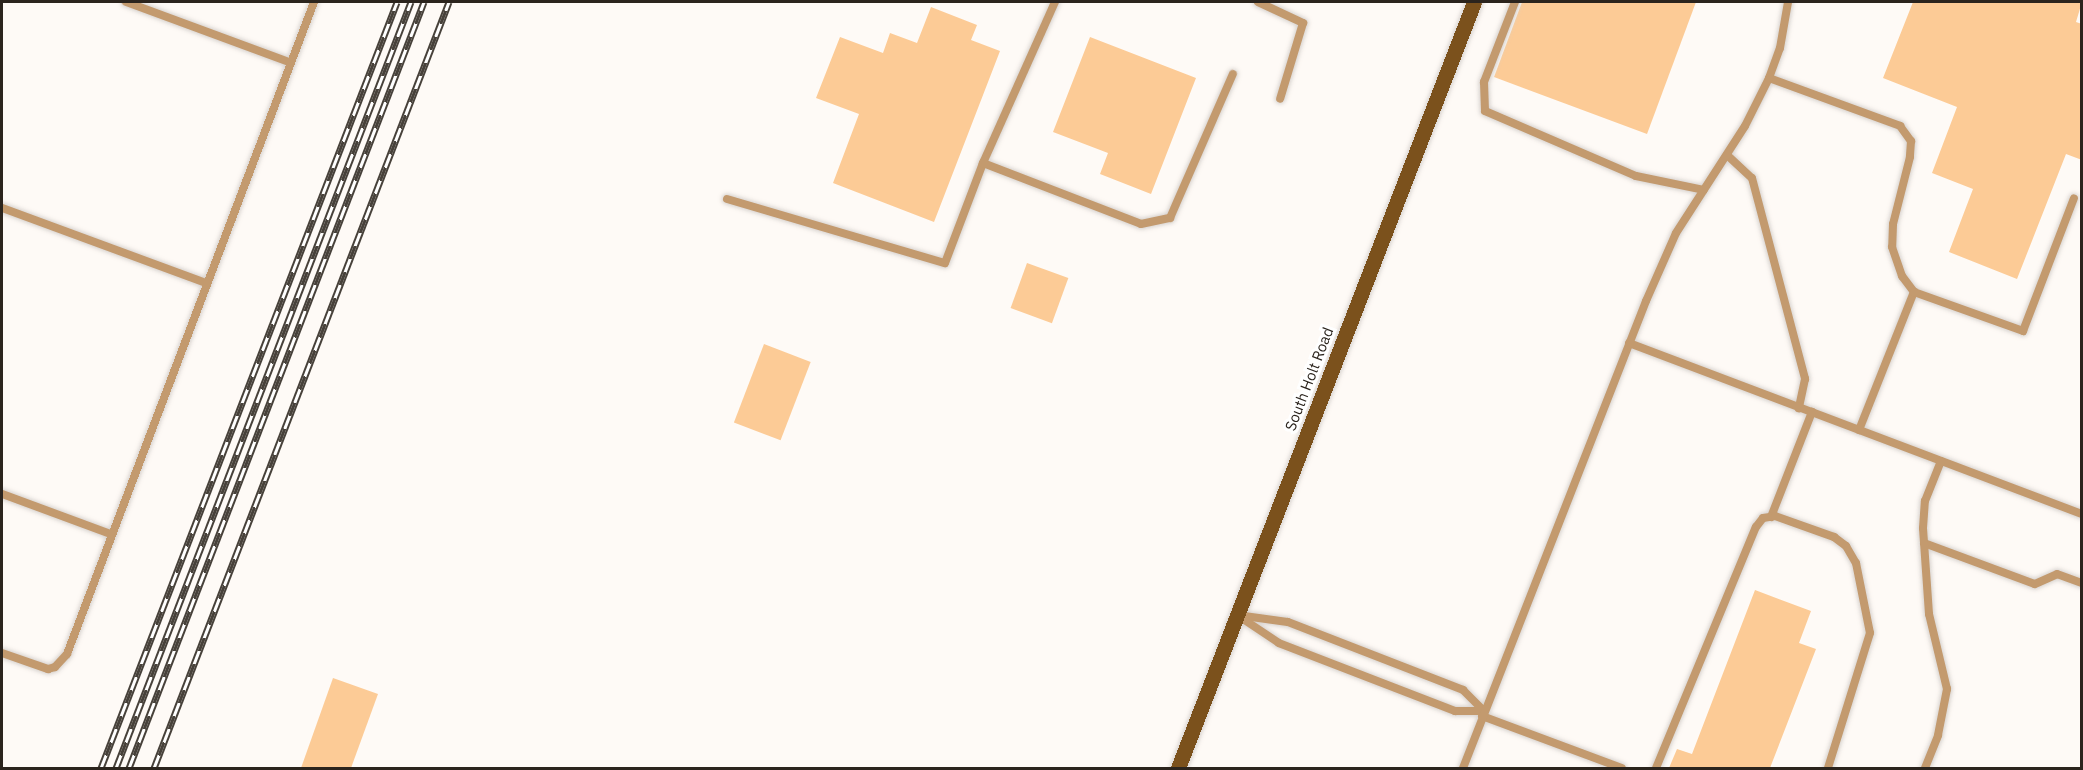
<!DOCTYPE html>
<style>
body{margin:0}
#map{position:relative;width:2083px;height:770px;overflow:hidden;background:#fefaf6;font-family:"IBM Plex Sans",sans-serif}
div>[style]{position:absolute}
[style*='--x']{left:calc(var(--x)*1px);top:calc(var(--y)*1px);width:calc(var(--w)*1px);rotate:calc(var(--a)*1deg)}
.building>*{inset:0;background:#fccb96;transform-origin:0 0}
.roads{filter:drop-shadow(0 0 2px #d8d3cf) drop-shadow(0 0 2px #d8d3cf)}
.service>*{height:8px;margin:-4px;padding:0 4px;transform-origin:4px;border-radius:4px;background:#c39a6e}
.primary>*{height:15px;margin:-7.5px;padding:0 7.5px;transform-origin:7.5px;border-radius:7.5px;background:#7b511c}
.rail>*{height:7px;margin-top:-3.5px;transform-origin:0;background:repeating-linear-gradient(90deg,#fff 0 14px,#47413a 0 28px);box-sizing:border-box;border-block:2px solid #47413a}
span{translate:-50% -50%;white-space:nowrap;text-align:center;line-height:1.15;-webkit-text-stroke:6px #fff;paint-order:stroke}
.street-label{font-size:15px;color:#2b241d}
.frame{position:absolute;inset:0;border:3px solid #2b241d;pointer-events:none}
</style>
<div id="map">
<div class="building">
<i style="clip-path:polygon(1522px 2px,1696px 2px,1647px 134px,1494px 77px)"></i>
<i style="clip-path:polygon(1913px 2px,2082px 2px,2076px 22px,2082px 24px,2082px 160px,2066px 154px,2017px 279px,1949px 252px,1973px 189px,1932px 173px,1957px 107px,1883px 78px)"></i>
<i style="clip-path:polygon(931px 7px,977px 25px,971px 40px,1000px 51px,934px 222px,833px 183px,859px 114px,816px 98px,840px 37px,883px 53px,890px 33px,917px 43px)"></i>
<i style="clip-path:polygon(1090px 37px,1196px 78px,1151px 194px,1100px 174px,1108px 153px,1053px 132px)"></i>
<i style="left:1027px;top:263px;width:44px;height:48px;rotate:20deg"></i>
<i style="left:764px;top:344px;width:50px;height:84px;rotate:21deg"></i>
<i style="clip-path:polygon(1755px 590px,1811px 611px,1799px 643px,1816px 649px,1770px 768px,1669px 768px,1677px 749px,1692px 754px)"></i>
<i style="clip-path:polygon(333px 678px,378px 694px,351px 768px,301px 768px)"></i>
</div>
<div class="roads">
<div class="service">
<i style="--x:126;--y:2;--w:174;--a:20.2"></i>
<i style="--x:1258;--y:2;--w:50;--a:25"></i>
<i style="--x:1303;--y:23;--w:79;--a:106.8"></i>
<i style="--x:1515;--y:2;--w:86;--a:111.2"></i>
<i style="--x:1484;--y:82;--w:29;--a:88"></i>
<i style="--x:1485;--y:111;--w:164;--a:23.3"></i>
<i style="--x:1636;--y:176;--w:69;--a:11.6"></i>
<i style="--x:1769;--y:78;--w:140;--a:20.1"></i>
<i style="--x:1900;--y:126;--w:19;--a:54"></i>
<i style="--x:1911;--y:141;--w:16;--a:94"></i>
<i style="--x:1910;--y:157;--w:69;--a:104.2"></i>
<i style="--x:1893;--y:224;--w:23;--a:92"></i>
<i style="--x:1892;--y:247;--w:31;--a:71"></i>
<i style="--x:1902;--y:276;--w:20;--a:53"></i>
<i style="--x:1727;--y:155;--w:34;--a:43"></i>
<i style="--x:1752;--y:178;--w:208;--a:75.2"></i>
<i style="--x:1805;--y:379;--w:30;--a:102"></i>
<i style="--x:983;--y:163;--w:176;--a:-65.9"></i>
<i style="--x:727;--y:199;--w:227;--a:16.4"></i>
<i style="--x:945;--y:263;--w:107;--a:-69.2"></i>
<i style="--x:983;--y:163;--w:169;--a:21.1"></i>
<i style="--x:1141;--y:224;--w:30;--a:-12"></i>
<i style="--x:1170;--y:218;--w:157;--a:-66.4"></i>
<i style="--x:2;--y:208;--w:217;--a:20.2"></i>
<i style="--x:1629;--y:343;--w:484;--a:20.7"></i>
<i style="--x:1859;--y:430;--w:149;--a:-68.3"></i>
<i style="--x:1914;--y:292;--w:116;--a:19.7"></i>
<i style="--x:2023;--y:331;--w:142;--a:-69"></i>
<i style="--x:2;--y:494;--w:116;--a:20.2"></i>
<i style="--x:1771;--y:517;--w:113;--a:-68.7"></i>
<i style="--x:1924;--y:543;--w:118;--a:20.3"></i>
<i style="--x:2035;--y:584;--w:24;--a:-24"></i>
<i style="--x:2057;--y:574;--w:27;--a:20"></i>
<i style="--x:1237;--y:615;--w:51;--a:7.8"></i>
<i style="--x:1288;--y:622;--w:188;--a:21.2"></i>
<i style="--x:1463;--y:690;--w:30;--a:45"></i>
<i style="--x:1484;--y:711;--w:29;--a:180"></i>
<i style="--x:1455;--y:711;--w:189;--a:-158.9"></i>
<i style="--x:1279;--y:643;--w:50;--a:-146.3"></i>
<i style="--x:2;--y:653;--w:49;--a:19.2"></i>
<i style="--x:48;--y:669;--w:7;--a:-16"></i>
<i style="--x:55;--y:667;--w:18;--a:-47"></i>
<i style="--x:67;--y:654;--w:697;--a:-69.25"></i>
<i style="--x:1482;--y:716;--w:149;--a:20.4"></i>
<i style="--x:1463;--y:768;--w:502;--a:-68.6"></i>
<i style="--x:1646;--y:301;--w:74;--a:-66.2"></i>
<i style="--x:1676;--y:233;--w:127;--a:-57.2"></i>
<i style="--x:1745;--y:126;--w:54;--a:-63.4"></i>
<i style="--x:1769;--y:78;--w:32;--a:-70"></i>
<i style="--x:1780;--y:48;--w:47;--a:-80.1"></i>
<i style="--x:1656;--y:768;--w:261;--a:-67.5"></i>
<i style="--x:1756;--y:527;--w:11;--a:-52"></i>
<i style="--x:1763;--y:518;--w:12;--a:-9"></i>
<i style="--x:1775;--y:516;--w:63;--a:19.6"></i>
<i style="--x:1834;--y:537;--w:15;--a:37"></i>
<i style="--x:1846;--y:546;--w:20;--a:60"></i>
<i style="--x:1856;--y:563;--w:71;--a:78.7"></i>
<i style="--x:1870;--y:633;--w:141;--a:107.3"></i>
<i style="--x:1925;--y:768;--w:35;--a:-68"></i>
<i style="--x:1938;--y:735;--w:47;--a:-78.9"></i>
<i style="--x:1947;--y:689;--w:77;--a:-103.5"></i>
<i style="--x:1929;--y:614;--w:86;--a:-94"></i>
<i style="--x:1923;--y:528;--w:27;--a:-86"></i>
<i style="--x:1925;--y:501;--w:43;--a:-68.2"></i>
</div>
<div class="primary">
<i style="--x:1178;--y:768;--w:821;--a:-68.87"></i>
</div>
</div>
<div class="rail">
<i style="--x:101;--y:768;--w:821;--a:-68.87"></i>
<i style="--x:116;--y:768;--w:821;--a:-68.94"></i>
<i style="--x:129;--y:768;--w:821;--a:-68.94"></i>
<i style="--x:154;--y:768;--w:821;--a:-68.94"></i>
</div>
<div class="street-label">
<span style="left:1309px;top:379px;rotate:-69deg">South Holt Road</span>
</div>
<div class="frame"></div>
</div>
